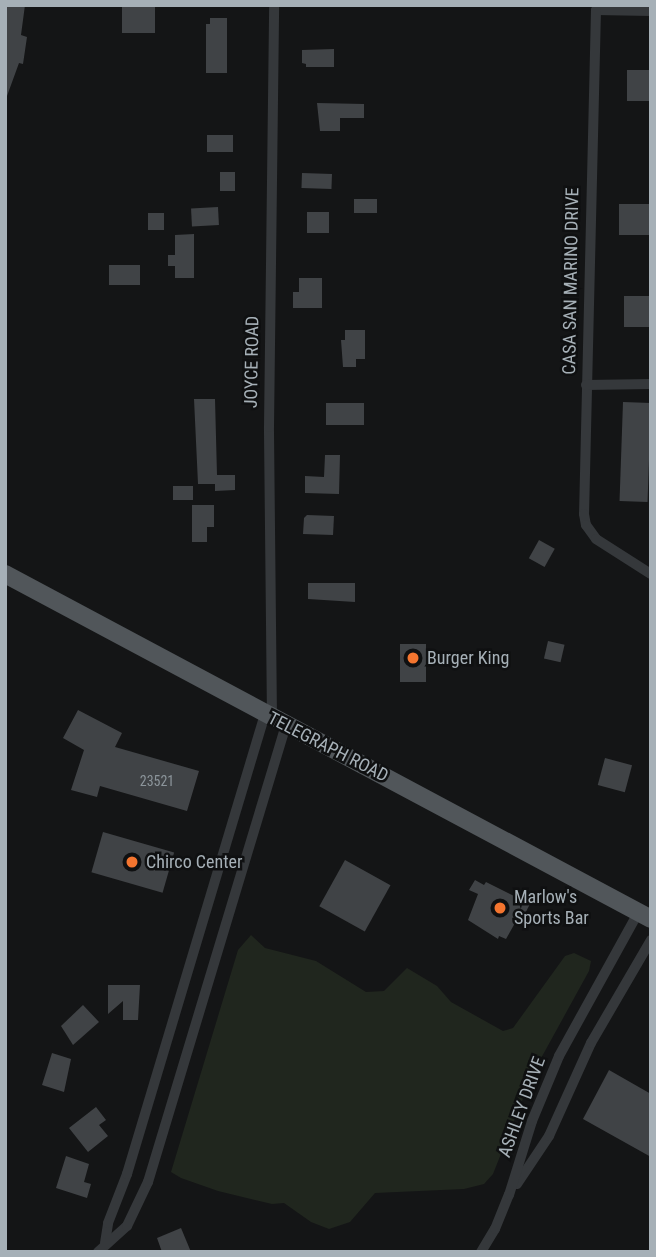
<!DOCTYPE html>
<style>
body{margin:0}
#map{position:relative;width:656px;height:1257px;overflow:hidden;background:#141516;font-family:"Roboto Condensed",sans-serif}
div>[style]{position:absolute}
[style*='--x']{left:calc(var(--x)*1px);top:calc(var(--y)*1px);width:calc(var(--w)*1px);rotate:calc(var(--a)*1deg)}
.green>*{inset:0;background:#20261e}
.building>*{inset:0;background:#404346;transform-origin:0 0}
.minor>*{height:10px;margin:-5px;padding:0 5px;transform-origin:5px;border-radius:5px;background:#35383b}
.primary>*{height:18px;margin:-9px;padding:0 9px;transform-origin:9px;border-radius:9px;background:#51565a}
.dots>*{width:19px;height:19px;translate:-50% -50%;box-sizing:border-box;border:4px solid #0f1011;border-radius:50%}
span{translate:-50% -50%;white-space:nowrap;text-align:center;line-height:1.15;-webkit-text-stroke:5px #0f1011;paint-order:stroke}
.number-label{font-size:14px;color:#8c959b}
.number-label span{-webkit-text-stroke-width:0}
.street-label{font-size:18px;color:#a6b0b7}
.poi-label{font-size:18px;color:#a6b0b7}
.left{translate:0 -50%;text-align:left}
.frame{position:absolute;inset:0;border:7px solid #a6b0b7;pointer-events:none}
</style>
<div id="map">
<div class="green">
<i style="clip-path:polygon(251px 935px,265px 948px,316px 961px,366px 992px,384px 991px,407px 968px,437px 986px,451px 1002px,503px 1031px,513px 1028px,565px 956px,574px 953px,591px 961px,589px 971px,534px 1071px,493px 1174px,484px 1184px,464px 1189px,375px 1193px,350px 1222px,329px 1229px,311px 1222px,284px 1203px,272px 1204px,218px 1191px,181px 1178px,171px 1172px,238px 950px)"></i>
</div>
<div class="building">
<i style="clip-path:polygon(5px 5px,25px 5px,21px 35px,27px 37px,23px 64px,19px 63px,7px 96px)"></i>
<i style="left:122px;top:5px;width:33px;height:28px"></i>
<i style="clip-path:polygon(210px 18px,227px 18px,227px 73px,206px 73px,206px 24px,210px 24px)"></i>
<i style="clip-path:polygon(334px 49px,334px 67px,306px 67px,306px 64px,302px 63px,302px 50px)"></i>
<i style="left:627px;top:70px;width:24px;height:31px"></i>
<i style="clip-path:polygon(317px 103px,364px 104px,364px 118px,340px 118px,340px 131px,320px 131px)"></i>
<i style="left:233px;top:135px;width:17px;height:26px;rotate:90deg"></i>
<i style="left:235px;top:172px;width:19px;height:15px;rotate:90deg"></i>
<i style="left:302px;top:173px;width:30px;height:15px;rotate:2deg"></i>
<i style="left:354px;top:199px;width:23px;height:14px"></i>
<i style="left:619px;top:204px;width:32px;height:31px"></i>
<i style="left:218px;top:207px;width:18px;height:27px;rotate:87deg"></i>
<i style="left:307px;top:212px;width:22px;height:21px"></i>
<i style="left:148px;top:213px;width:16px;height:17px"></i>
<i style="clip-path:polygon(194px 234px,194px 278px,175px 278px,175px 266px,168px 266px,168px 255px,175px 255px,175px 235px)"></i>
<i style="left:109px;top:265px;width:31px;height:20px"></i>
<i style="clip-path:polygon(299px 278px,322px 278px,322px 308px,293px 308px,293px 292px,299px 292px)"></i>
<i style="left:624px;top:296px;width:27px;height:31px"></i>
<i style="clip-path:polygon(345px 330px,365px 330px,365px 359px,356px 359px,356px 367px,343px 367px,341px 340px,345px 340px)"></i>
<i style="clip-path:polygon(194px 399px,215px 399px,217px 475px,235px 475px,235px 490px,215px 491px,215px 484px,198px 484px)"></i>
<i style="left:623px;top:402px;width:28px;height:99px;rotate:2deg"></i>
<i style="left:326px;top:403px;width:38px;height:22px"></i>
<i style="clip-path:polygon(325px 455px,340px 455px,339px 494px,305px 493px,305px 476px,324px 477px)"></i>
<i style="left:173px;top:486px;width:20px;height:14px"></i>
<i style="clip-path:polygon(192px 505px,214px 505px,214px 527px,207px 527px,207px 542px,192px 542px)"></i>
<i style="clip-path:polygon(307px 515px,334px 516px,333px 535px,303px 534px,304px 518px)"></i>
<i style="left:539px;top:540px;width:18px;height:21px;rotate:29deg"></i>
<i style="clip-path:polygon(308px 583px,355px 583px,355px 602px,308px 599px)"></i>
<i style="left:548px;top:641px;width:17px;height:18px;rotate:13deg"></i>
<i style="left:400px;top:644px;width:26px;height:38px"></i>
<i style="clip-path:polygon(78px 710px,122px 733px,115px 747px,199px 771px,187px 811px,100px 786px,97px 797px,71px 790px,84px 750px,63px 738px)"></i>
<i style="left:605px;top:758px;width:28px;height:28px;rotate:15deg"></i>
<i style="left:103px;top:832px;width:74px;height:42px;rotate:16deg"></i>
<i style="left:345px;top:860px;width:52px;height:53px;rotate:29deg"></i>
<i style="clip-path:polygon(475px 880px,484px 885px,486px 882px,530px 904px,519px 925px,515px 923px,506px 939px,499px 936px,498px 939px,468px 920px,478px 894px,469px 890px)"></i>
<i style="clip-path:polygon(108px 985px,140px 985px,138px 1020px,123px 1020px,123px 1001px,108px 1014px)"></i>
<i style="clip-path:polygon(83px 1005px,99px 1022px,73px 1045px,61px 1026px)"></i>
<i style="clip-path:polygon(52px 1053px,71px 1059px,64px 1092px,42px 1085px)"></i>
<i style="clip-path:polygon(609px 1070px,651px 1094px,651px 1157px,583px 1119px)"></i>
<i style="clip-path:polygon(96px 1107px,106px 1120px,99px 1125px,108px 1136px,88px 1152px,69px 1128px)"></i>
<i style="clip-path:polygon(66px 1156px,89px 1164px,84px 1182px,91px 1184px,87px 1198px,56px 1188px)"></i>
<i style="clip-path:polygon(181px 1228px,191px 1252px,162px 1252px,157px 1238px)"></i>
</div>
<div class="minor">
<i style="--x:651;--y:11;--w:55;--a:-179"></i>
<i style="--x:596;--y:10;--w:504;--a:91.36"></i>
<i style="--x:584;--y:514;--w:11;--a:80"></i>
<i style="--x:586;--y:525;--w:17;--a:54"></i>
<i style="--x:596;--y:539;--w:65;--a:32.5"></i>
<i style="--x:586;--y:385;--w:65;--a:-0.9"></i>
<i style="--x:272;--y:719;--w:292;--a:-90.6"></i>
<i style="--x:269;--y:427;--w:422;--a:-89.3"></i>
<i style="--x:517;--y:1184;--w:58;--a:-56.3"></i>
<i style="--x:549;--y:1136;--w:102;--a:-65.7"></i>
<i style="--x:591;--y:1043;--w:119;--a:-59.8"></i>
<i style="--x:105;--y:1243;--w:20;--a:-81"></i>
<i style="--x:108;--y:1223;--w:53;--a:-68.8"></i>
<i style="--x:127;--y:1174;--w:479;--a:-73.3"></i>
<i style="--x:98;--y:1252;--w:39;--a:-42"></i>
<i style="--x:127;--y:1226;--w:49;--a:-64.5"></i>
<i style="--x:148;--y:1182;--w:476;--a:-73.2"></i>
<i style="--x:481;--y:1252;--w:27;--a:-59"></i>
<i style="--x:495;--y:1229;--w:37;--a:-68"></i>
<i style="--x:509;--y:1195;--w:77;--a:-72.7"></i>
<i style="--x:532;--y:1121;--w:70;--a:-67.4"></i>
<i style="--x:559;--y:1056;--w:163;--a:-61.1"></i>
</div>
<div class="primary">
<i style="--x:5;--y:574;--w:732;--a:28.1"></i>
</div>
<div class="dots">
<i style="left:413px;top:658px;background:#f4752f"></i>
<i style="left:132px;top:862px;background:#f4752f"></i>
<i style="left:500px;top:908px;background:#f4752f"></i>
</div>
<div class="number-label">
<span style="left:157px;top:781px">23521</span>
</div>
<div class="street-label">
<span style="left:571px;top:281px;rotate:-89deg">CASA SAN MARINO DRIVE</span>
<span style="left:252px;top:362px;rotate:-89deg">JOYCE ROAD</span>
<span style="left:328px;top:747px;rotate:27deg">TELEGRAPH ROAD</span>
<span style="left:522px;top:1107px;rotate:-70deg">ASHLEY DRIVE</span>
</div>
<div class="poi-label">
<span class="left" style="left:427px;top:658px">Burger King</span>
<span class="left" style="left:146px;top:862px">Chirco Center</span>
<span class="left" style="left:514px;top:908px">Marlow's<br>Sports Bar</span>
</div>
<div class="frame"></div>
</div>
